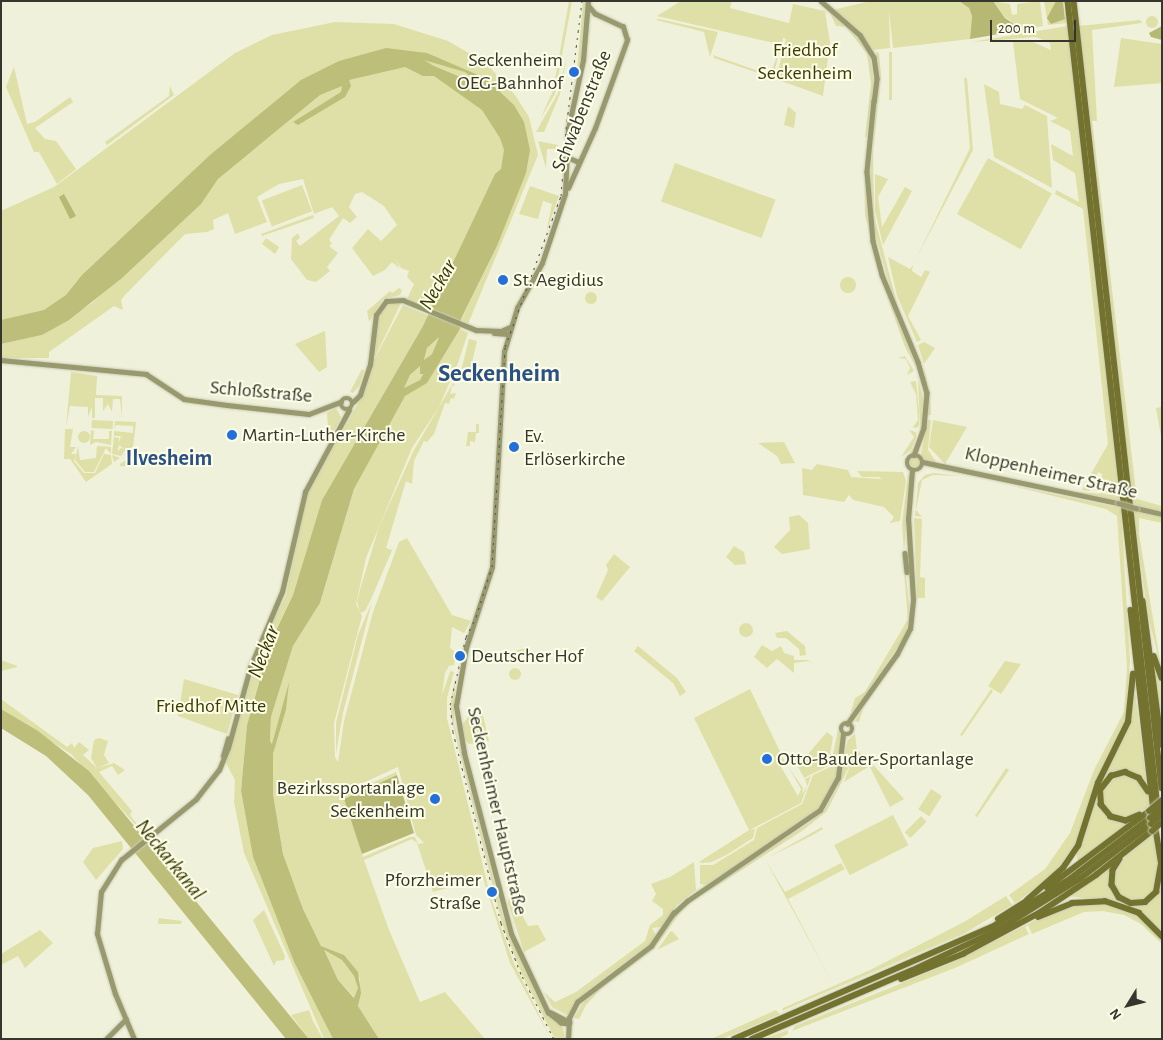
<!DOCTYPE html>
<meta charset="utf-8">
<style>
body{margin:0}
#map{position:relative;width:1163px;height:1040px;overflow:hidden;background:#f0f1da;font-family:"Alegreya Sans",sans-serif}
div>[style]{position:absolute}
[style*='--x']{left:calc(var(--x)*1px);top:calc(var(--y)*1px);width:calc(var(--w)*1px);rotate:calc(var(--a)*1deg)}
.green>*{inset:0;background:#dfe0a7;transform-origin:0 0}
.round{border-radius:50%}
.forest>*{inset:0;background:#b7b874}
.water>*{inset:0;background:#bdbe79}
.roads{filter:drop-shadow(0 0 1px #cbccb8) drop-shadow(0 0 1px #cbccb8)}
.secondary>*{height:4.5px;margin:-2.25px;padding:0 2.25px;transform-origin:2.25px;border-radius:2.25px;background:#98996d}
.secondary>.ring{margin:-2.25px;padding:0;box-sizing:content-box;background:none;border:4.5px solid #98996d;border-radius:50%}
.highway>*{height:5.5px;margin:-2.75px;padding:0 2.75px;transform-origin:2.75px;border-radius:2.75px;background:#73732f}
.rail>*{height:1px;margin-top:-0.5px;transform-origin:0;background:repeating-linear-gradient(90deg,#56564c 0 2.5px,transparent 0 7.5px)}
.bridges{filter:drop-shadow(0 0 1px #cbccb8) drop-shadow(0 0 1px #cbccb8)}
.secondary-bridge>*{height:4.5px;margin:-2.25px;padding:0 2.25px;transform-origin:2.25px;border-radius:2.25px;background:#98996d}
.highway-bridge>*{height:5.5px;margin:-2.75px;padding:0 2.75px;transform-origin:2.75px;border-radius:2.75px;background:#73732f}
.dots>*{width:14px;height:14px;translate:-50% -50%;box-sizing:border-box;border:2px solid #fdfee7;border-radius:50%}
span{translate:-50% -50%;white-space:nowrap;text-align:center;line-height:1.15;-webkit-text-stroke:4px #fdfee7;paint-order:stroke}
.park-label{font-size:20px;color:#3c3b03}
.poi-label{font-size:20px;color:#36362e}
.right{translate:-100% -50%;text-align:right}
.left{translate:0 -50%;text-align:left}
.street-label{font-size:20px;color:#36362e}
.water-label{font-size:21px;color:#383700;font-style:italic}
.quarter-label{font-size:22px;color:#2b5086;font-weight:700}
.district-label{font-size:25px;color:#2b5086;font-weight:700}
.frame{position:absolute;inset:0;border:2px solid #36362e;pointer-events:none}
.north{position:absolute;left:1103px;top:980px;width:50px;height:50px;-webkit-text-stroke:4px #fdfee7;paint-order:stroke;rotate:234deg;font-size:14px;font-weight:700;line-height:20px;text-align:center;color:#36362e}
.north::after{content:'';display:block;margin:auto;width:18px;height:22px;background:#36362e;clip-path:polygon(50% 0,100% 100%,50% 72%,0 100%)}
.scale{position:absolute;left:990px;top:20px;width:86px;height:22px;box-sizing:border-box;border:2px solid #36362e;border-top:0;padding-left:6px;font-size:15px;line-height:18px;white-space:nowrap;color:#36362e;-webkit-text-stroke:4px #fdfee7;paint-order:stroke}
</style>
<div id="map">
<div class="green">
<i style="clip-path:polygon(569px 1px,572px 1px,555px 94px,540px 119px,553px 91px)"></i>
<i style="clip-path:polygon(583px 1px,586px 1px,587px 8px,580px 72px,577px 71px)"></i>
<i style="clip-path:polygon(681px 1px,732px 1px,730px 8px,789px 23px,793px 4px,825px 11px,830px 43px,823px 96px,776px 79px,786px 39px,783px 38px,782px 45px,657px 16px)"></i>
<i style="clip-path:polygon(871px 1px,959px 1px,969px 8px,972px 16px,970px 39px,893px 48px,889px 10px,890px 48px,873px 50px,860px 32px,832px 10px)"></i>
<i style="clip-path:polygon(993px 1px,1010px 4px,1012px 15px,1017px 14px,1017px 4px,1040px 1px,1043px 26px,1023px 30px,1005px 17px)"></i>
<i style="clip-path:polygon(1044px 1px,1056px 1px,1048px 18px,1065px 19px,1065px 1px,1067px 23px,1048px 25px)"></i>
<i style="clip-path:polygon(1071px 4px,1073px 10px,1124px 478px)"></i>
<i style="clip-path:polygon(830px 13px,859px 38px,870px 56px,874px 83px,867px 137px,865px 137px,871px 84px,867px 54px,846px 27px,836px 26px)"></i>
<i class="round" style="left:1146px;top:16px;width:12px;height:12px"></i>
<i style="clip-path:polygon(659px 19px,718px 32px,710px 57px,704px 32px,656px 20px)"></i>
<i style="clip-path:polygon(1140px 20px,1142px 23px,1092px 30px,1097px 121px,1092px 121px,1137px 499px,1162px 506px,1162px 512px,1133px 504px,1078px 26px)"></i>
<i style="clip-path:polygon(335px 22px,394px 24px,448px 41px,486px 63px,515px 95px,529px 117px,538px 155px,468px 324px,461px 320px,497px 246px,513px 151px,478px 211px,432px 310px,407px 299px,414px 284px,407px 277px,409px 271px,401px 268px,395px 259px,400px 269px,392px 262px,385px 270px,373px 276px,352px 248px,368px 229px,381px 241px,397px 225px,384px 206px,362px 192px,355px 194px,349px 207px,357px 217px,350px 223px,343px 218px,329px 240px,332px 243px,329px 246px,338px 253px,327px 267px,330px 271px,316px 282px,307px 280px,291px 259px,292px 238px,298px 233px,300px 238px,296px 241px,300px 246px,339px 216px,332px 207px,314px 214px,303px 179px,279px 184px,257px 197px,267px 222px,235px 234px,228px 213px,213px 220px,214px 229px,207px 232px,185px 234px,125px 295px,121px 300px,123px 310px,114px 306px,49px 352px,49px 358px,1px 358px,1px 344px,42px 335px,92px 303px,194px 210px,75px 297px,1px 329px,1px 211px,54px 187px,235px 53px,272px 35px)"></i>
<i style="clip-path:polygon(1068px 26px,1080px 137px,1120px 502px,1067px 491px,1114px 495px,1111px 489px,1113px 485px,1112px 482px,1107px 493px,1100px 494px,1105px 488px,1100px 486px,1102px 474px,1098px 472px,1090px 491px,1082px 490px,1108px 444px,1083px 209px,1055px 194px,1056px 190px,1079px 202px,1075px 173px,1053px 160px,1051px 144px,1073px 156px,1070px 131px,1050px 121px,1058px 118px,1020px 99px,1013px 42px,1033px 42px,1051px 50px,1050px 43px,1036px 37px,971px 42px)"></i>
<i style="clip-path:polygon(1121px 38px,1162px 44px,1162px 83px,1114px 87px)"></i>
<i style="clip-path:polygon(780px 48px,773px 78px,714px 58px,713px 55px,770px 75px)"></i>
<i style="clip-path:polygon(876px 52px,879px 53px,881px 76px,873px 150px,874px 216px,898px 307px,922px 368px,890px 287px,874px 229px,870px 178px,878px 82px)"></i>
<i style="left:889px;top:52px;width:3px;height:48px"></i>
<i style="clip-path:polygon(567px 56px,560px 94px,544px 132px,536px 132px,558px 93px)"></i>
<i style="clip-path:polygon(14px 67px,27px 124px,35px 122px,70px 97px,73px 102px,35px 128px,45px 139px,56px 141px,76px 169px,57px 184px,39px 152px,34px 152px,6px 87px)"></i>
<i style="clip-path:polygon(964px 78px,967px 78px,973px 150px,915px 261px,970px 148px)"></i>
<i style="clip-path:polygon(984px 84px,999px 92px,1000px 104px,1022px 109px,1025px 105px,1047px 116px,1052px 188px,994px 157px)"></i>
<i style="clip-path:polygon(170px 86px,174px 95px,107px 145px,105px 142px,169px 96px)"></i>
<i style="clip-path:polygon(788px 106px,796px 113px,794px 128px,784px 125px)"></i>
<i style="clip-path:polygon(538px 141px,558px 145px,557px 149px,547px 149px,546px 168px)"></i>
<i style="clip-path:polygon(864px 147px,865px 185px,875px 254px,865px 215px)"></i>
<i style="left:988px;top:158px;width:73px;height:64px;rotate:29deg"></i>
<i style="left:675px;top:163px;width:107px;height:41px;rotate:20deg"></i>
<i style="clip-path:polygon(875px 174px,888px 179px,878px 197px,882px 227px,905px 187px,912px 191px,883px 245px,875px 211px)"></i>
<i style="left:302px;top:185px;width:28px;height:43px;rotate:69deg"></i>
<i style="clip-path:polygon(530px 186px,559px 196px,546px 233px,552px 204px,543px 201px,538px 219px,519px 214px)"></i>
<i style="clip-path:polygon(313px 215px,314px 218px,262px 236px,261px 234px)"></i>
<i style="clip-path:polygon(266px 238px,279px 247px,275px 254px,262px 244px)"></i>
<i style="clip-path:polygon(888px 257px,910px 269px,913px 265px,912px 271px,921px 277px,925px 270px,930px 272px,908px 316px,921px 340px,917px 342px,897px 296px)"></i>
<i style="clip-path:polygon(876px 265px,879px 268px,917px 369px,905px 347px)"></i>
<i class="round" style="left:840px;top:277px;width:16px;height:16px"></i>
<i style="clip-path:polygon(399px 288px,402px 290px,400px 295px,383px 299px,369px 322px,367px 311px,390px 291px,392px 293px)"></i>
<i class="round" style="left:585px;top:292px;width:12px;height:12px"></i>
<i style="clip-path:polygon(390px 303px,401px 303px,375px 357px,378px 317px)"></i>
<i style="clip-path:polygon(403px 305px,429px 316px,322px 500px,293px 595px,271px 640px,247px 725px,241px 791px,253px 857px,294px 962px,333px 1039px,324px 1039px,244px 853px,234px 802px,235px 780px,226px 763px,261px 647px,286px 595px,307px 495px,363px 394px,374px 360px)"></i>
<i style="clip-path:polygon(evenodd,460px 329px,468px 333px,458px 363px,439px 407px,412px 448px,366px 558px,356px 604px,362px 616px,334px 723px,335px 757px,338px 762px,344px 721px,373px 612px,399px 542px,407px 538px,452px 615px,471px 621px,464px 633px,452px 627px,450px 648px,457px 653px,454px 665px,449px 666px,445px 673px,442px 695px,452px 666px,450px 671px,454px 672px,447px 698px,447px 718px,490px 895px,513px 961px,551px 1039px,510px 963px,483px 878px,433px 892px,417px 843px,412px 839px,364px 860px,389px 930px,420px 1002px,445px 992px,485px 1039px,379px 1039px,358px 1006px,360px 978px,344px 955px,321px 946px,303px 909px,283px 854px,273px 794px,273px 754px,286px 710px,288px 685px,273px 745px,270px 741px,271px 717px,293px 646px,320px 603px,354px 489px,404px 396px,427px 382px,460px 329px,398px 767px,416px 835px,424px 843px,418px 844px,415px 837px,410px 837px,363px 857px,344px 799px,397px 775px,396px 772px,348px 794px,343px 792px,398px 767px)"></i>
<i style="clip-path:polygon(325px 331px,327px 367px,319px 372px,295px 344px)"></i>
<i style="clip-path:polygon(439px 336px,432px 354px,424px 360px,427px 348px)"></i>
<i style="clip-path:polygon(469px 339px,477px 341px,470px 371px,465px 372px,466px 379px,461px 378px,460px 383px,453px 379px,457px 369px,461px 371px)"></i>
<i style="clip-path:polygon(924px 342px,935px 348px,924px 364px,918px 345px)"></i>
<i style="clip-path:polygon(905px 356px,914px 371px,907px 375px,910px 368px,906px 359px,898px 358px)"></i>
<i style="clip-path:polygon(420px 366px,423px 373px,420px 380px,403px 389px,410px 375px)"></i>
<i style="clip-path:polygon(924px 368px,930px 393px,931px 415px,928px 415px)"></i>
<i style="clip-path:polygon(362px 369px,364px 371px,359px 386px,353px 393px,350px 392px)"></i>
<i style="clip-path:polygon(71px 372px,97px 376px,96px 395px,122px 396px,122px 418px,120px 399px,113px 399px,112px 412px,108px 404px,103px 411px,103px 398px,95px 398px,95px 418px,92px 418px,92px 407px,88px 417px,88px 407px,70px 406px,66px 427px)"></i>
<i style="clip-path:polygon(918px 379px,923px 398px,922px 430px,914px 453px,904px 461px,915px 446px,920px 430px)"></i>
<i style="clip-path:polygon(916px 381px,919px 411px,919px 426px,916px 428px,913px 427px,918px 420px,916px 394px,910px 382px)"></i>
<i style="clip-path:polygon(453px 383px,455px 385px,452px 386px,450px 394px,456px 393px,454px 399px,451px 398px,449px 404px,445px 403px,434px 434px,427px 442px,424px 441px,414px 461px,412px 484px,406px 481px,386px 548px,392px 550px,397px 539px,371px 599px,365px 611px,360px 613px,357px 601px,361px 586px,379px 527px,414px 450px)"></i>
<i style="clip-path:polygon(1162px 407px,1162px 436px,1161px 436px,1156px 408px)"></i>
<i style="clip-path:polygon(336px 408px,341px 417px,329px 442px,327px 413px)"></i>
<i style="left:92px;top:420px;width:21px;height:8px;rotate:3deg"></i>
<i style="clip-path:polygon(927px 420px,931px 420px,928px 450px,937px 463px,927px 462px,921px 455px)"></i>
<i style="clip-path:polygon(933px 420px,967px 427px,945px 464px,929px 447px)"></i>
<i style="clip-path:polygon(115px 421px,136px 422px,133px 447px,128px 452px,124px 455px,114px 462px,112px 455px,120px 458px,128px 451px,118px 445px,121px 436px,114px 436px,114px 431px,133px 433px,133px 426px,116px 425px,114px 429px)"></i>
<i style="clip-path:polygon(476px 424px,479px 424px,479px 433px,476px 433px,475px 442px,470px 441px,470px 446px,466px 446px,468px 432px,476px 432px)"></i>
<i style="clip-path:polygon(65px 429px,73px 429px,70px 447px,76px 447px,71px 454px,76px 454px,74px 461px,84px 473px,95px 473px,104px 454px,111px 455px,112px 464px,86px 482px,70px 459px,64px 459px)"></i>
<i style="clip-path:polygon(91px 430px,94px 431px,93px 439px,109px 439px,109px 431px,112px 431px,111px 445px,96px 442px,90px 445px)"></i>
<i style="clip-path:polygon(909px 430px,916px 432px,916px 438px,911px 450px,901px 457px,914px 437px)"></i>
<i class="round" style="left:78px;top:431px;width:12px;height:12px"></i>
<i style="clip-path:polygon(114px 437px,119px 438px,118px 451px,121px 448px,126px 449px,121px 456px,112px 454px)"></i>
<i style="clip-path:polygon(784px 442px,795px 463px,781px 464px,777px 456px,758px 443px)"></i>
<i style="clip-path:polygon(78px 446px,80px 460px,96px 458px,97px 446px,111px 447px,111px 454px,106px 448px,94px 472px,85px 472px,75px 460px)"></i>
<i style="clip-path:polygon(135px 454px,132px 467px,120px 466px,120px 464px)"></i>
<i class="round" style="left:909px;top:457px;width:12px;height:12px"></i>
<i style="clip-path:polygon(817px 464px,848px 470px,851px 477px,882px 479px,887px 482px,879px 477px,862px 477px,857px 471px,903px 472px,906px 481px,900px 521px,890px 523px,894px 517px,884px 507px,853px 500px,849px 495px,844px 502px,803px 495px,802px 468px,812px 470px)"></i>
<i style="clip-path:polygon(934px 473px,961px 476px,933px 475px,922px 480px,916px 510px,922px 517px,915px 516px,918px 483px,925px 475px)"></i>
<i style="clip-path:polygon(908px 475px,910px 475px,904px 554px,902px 523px)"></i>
<i style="clip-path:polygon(1013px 486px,1121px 508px,1130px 662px,1125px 725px,1103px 770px,1080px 836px,1055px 873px,1015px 903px,1009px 895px,1045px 869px,1070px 833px,1094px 770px,1124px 712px,1127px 668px,1117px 516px,1106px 509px)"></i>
<i style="clip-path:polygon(1133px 510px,1162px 517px,1162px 523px,1139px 518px,1139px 534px,1162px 673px,1148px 615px)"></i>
<i style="clip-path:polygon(799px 515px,808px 523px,810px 549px,782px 554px,774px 547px,790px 530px,789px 517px)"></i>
<i style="clip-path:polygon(914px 518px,922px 519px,920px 577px,925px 578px,925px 598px,917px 598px)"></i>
<i style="clip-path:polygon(734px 546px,744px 552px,746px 564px,735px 565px,726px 557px)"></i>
<i style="clip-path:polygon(614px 554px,630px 567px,602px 601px,596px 597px,608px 570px,606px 565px)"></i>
<i style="clip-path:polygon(903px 562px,905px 564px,910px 615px,905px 636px,849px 719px,855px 698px,865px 692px,908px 619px)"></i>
<i style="clip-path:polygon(913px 574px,916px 604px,911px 635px,863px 709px,859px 722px,855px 721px,909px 634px)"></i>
<i style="clip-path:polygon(372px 602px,343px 713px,336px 753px,336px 723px,358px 635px)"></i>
<i class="round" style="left:739px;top:623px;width:14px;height:14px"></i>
<i style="clip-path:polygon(787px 631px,805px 646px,806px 655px,800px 656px,799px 649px,786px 638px,777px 638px,775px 633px)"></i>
<i style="clip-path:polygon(762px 645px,772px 651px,781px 646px,784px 653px,794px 656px,794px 660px,808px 660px,817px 666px,809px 661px,794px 663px,794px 673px,777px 659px,767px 668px,754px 657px)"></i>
<i style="clip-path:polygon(638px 646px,677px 678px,686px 692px,680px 696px,673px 683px,634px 651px)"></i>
<i style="clip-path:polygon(526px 648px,527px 654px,500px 662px,500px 655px)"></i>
<i style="clip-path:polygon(1px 660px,17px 666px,17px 667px,1px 671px)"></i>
<i style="clip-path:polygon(1005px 661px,1021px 664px,1001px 694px,988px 686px)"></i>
<i style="clip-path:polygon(1154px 663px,1162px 681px,1162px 726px,1160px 712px)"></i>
<i class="round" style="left:509px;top:668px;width:12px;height:12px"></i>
<i style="clip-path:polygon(184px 679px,238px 695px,227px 734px,178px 716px)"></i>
<i style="clip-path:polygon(455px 679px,454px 723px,503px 917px,542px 1006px,563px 1028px,565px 1039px,555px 1039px,522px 975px,502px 924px,451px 717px,451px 699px)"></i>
<i style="clip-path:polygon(750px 689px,786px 764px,781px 767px,798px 796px,801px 789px,789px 768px,803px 788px,802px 794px,807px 786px,805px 779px,811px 776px,801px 803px,750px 830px,755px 829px,753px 838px,728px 854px,712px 862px,702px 863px,699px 862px,749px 830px,694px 718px)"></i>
<i style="clip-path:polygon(991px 689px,993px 691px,962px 736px,960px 735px)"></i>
<i style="clip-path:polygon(1135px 692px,1147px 785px,1120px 771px,1099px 791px,1105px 814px,1134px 820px,1077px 865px,1077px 850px,1097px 792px,1126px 733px)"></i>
<i style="clip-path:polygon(1px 699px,67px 747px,72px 743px,74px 748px,79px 742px,89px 750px,83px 755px,97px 768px,91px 758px,94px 740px,99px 738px,108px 741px,104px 755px,109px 763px,98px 768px,114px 763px,125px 770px,118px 775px,112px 766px,99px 772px,132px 811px,130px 815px,145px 835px,71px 754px,1px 709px)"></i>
<i style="clip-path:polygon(482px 711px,489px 741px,469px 744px,463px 738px,462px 725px,468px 717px)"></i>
<i style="clip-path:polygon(838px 730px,842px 736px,837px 776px,821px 808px,724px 873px,705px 885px,700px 884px,700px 865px,713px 865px,754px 840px,757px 828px,802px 804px,813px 775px,830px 767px)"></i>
<i style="clip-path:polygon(827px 732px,833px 737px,828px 766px,804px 778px,794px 759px,808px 754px)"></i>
<i style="clip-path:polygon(855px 734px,857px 751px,827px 811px,802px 831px,709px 891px,707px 889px,809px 823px,826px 808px,837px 788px,848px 740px)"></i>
<i style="clip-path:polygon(859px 751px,868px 767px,844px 782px,851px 763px)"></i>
<i style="clip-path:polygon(864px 755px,868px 759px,904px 799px,890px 807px)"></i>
<i style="clip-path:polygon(1006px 768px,1009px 770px,977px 817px,975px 816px)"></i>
<i style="clip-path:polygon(1123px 775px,1136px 779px,1147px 793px,1150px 805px,1137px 815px,1124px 818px,1111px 814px,1104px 805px,1102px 793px,1107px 782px)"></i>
<i style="left:931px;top:789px;width:13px;height:24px;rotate:32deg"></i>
<i style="left:893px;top:815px;width:34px;height:66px;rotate:63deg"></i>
<i style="left:921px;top:816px;width:8px;height:23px;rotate:45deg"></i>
<i style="clip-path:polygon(822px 827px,823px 829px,811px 836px,767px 858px)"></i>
<i style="clip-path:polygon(1153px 834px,1158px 864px,1154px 890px,1147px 898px,1132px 901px,1121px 896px,1114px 884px,1115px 873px,1126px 856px)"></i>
<i style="clip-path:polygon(122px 841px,123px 849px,96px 880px,83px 862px,93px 848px)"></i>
<i style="clip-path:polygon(766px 861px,785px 892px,841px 863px,845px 869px,788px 899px,833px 984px)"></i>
<i style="clip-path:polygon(694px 862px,696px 890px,677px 905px,661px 927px,652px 928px,656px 935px,649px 944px,588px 990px,569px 1016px,552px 1007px,544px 992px,555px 1002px,576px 992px,645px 941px,650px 925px,663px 915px,663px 909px,652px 901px,656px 894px,651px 884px,670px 877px)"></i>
<i style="clip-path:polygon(1113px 865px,1112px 890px,1138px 905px,1158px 890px,1162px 881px,1162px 933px,1144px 915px,1125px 904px,1069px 896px)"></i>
<i style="clip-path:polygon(510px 892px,528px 926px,538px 925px,546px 940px,524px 952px,508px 903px)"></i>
<i style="clip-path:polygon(1006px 896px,1012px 905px,965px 933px,782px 1011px,783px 1008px,870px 970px,964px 922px)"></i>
<i style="clip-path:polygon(1098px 902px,1122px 907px,1143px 918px,1162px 939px,1162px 944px,1141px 924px,1124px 915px,1103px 911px,1084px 912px,1032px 934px,1028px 925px,1025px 927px,1029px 934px,955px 968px,792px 1031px,795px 1026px,952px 963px,1048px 914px,1073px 905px)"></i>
<i style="clip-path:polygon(687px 903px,654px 949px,602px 988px,586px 1005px,579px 1019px,574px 1018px,586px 998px,653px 947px,675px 913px)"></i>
<i style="clip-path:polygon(264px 910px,285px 956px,284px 960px,276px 961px,274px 966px,253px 920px)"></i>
<i style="clip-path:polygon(1017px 915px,962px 946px,877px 983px,787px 1019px,932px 959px)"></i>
<i style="clip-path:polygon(159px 918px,182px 921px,181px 924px,158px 924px)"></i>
<i style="clip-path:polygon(40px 930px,53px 943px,25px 968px,18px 956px,1px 965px,1px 954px)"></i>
<i style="clip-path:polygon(672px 931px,679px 939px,657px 950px,670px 932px)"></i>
<i style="clip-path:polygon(323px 950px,342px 960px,354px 976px,358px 988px,355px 998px,338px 980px)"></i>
<i style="clip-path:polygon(309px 1010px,313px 1021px,323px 1039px,309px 1039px,291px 1015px)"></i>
<i style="clip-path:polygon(776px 1010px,780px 1014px,722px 1039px,711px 1039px)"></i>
<i style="clip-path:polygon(788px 1030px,788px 1034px,778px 1039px,764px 1039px)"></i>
</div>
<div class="forest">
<i style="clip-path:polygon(959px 1px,993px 1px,1005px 18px,1023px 30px,970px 39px,972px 16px,969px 8px)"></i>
<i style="clip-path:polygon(1056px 1px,1063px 1px,1065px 19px,1051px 24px,1047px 18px)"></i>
<i style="clip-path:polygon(1162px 26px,1162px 40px,1151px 37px,1149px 33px)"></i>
<i style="clip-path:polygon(64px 194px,76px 216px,70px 219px,59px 197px)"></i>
<i style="clip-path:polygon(397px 775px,414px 833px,362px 854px,344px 799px)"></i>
</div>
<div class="water">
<i style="clip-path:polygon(evenodd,386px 48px,427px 53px,485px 78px,514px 105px,524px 122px,530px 150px,526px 173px,497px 246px,461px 319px,460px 329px,427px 383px,405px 396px,354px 489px,320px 603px,293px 646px,271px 717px,270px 741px,272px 744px,289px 682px,286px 710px,273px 754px,273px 794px,283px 854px,303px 909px,321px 946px,344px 955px,358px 972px,361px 993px,358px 1006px,379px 1039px,333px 1039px,294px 962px,253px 857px,241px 791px,247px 725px,271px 641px,293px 595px,322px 500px,423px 326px,495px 174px,501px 169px,504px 150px,500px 138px,482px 110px,434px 76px,423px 76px,405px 67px,349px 80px,351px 86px,345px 97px,298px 125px,293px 122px,341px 92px,342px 86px,320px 95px,218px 179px,201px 204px,122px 278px,69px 320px,42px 335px,1px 344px,1px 320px,44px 310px,66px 295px,82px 275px,210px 155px,301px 80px,339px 61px,386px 48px,424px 60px,465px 72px,484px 87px,434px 66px,424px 60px,386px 48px,439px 337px,432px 354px,424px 360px,427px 348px,439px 337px,386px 48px,420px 366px,420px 374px,423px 374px,420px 380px,404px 388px,410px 375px,420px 366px,386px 48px,324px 950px,342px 960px,354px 976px,358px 988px,354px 998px,338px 980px,324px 950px)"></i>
<i style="clip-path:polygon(1px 709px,38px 731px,89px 771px,309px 1039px,286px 1039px,88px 795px,46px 756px,1px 728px)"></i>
</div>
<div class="roads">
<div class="secondary">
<i style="--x:821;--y:1;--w:52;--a:41.1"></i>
<i style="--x:860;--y:35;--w:26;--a:58"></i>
<i style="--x:874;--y:57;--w:22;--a:82"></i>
<i style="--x:877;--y:79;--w:23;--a:97"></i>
<i style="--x:874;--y:100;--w:72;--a:95.6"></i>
<i style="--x:867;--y:172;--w:69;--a:85"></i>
<i style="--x:873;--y:241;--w:35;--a:75"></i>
<i style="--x:882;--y:275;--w:94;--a:67.5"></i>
<i style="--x:918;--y:362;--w:32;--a:74"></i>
<i style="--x:927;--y:393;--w:35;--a:95"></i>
<i style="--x:924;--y:428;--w:29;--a:110"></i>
<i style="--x:567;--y:157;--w:13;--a:23"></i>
<i style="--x:568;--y:188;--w:66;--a:-65.8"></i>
<i style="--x:595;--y:128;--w:94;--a:-70"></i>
<i style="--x:627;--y:40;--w:14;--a:-107"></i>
<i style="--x:623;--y:27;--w:31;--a:-155"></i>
<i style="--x:595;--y:14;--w:9;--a:-131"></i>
<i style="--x:494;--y:333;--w:14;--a:4"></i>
<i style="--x:1;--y:360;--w:146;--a:5.5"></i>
<i style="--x:146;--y:374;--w:45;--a:33.3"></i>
<i style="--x:184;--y:399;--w:43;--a:7.9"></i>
<i style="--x:227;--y:405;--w:82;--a:6.3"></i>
<i style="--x:309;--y:414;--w:34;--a:-21"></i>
<i class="ring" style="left:341px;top:398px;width:7.5px;height:7.5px"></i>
<i style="--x:353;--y:402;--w:10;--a:-45"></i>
<i style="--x:360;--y:395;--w:32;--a:-72"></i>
<i style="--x:370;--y:365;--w:50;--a:-83.2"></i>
<i style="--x:376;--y:315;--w:17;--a:-54"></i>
<i style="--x:386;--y:301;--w:17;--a:-3"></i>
<i style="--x:403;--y:300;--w:79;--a:22.3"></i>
<i style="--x:476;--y:330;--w:25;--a:2"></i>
<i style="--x:501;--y:331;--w:10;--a:-24"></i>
<i class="ring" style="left:907px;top:455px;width:11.5px;height:11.5px"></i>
<i style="--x:923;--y:462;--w:199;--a:11.9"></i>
<i style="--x:1136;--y:508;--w:27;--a:13"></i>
<i style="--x:908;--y:520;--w:50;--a:-85.4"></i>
<i style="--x:905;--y:553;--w:19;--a:84"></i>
<i style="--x:249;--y:670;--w:85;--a:-67.1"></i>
<i style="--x:282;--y:592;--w:103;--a:-77"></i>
<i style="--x:305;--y:492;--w:93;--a:-61.8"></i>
<i class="ring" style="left:841px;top:723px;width:7.5px;height:7.5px"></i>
<i style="--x:847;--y:724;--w:86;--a:-54.5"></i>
<i style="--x:897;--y:654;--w:28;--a:-63"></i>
<i style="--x:910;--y:629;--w:30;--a:-84"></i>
<i style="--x:913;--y:599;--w:81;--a:-93.5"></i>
<i style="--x:223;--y:756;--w:18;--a:-74"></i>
<i style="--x:672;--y:915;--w:21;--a:-43"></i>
<i style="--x:687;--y:901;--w:161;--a:-34.4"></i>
<i style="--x:820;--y:810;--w:37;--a:-61"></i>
<i style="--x:838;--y:778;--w:44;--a:-83.5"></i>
<i style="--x:550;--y:1012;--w:22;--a:27"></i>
<i style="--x:569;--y:1024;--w:8;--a:-173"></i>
<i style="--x:561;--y:1023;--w:16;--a:-142"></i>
<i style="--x:548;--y:1013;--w:87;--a:-115.1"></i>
<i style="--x:511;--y:934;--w:187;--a:-104.6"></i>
<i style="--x:464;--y:753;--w:48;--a:-99.7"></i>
<i style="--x:456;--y:706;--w:59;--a:-80.2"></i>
<i style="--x:466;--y:648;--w:85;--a:-72.2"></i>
<i style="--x:492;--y:567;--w:215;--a:-86.8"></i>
<i style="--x:504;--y:352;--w:46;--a:-73.5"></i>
<i style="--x:517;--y:308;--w:51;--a:-60.9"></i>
<i style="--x:542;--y:263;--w:73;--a:-71.6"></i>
<i style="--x:565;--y:194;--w:65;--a:-87.4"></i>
<i style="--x:568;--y:129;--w:71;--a:-77.7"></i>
<i style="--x:583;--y:60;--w:59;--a:-85.2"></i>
<i style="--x:106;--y:1039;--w:28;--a:-45"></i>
<i style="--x:134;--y:1039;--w:49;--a:-112.9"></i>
<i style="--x:115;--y:994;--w:63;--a:-106.7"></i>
<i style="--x:97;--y:934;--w:42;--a:-84.6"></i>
<i style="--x:101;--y:892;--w:38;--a:-58"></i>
<i style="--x:121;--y:860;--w:97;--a:-39.1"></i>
<i style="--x:196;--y:799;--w:37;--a:-52"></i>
<i style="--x:219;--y:770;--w:24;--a:-68"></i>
<i style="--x:228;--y:748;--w:83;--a:-74.6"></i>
<i style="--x:568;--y:1039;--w:21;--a:-87"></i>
<i style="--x:569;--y:1018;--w:18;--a:-63"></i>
<i style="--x:577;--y:1002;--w:93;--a:-37.1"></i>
<i style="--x:651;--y:946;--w:40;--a:-56"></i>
</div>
<div class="highway">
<i style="--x:1068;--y:1;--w:811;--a:83.63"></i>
<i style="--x:1074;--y:1;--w:792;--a:83.62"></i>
<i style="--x:1143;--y:601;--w:145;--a:82.5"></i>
<i style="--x:1131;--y:610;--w:203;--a:83.5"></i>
<i style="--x:1154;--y:656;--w:23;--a:70"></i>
<i style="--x:1140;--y:815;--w:15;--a:157"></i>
<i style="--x:1126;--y:821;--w:16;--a:-165"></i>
<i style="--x:1111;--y:817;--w:16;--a:-130"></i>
<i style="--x:1101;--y:805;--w:15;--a:-94"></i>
<i style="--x:1100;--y:790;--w:18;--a:-52"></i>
<i style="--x:1111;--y:776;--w:15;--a:-16"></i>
<i style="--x:1125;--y:772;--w:15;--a:23"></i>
<i style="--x:1139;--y:778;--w:16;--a:55"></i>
<i style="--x:1155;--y:823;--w:44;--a:80.8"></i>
<i style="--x:1120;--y:859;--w:13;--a:122"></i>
<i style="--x:1113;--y:870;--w:15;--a:94"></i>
<i style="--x:1112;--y:885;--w:14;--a:60"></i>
<i style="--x:1119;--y:897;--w:13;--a:27"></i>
<i style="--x:1131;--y:903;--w:14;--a:-4"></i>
<i style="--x:1145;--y:902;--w:15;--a:-42"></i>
<i style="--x:1156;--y:892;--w:29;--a:-80"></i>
<i style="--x:1047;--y:888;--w:128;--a:-37"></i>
<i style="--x:1027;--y:900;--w:48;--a:-41.6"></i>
<i style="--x:1063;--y:868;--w:27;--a:-56"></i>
<i style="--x:1078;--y:846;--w:66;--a:-72.4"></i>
<i style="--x:1098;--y:783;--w:68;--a:-63.8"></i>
<i style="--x:1128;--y:722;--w:48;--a:-84.1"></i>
<i style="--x:1038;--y:917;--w:37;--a:-22"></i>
<i style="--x:1072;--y:903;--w:33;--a:-3"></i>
<i style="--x:1105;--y:901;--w:36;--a:19"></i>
<i style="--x:1139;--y:913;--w:33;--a:45"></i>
<i style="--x:998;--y:919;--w:36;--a:-32"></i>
<i style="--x:901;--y:979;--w:67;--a:-22"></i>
<i style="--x:963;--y:954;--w:86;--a:-28.3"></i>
<i style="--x:1039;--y:913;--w:69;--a:-33.7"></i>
<i style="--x:1096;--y:875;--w:71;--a:-38.2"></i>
<i style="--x:734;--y:1039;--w:281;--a:-23.5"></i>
<i style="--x:992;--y:927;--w:92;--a:-31.6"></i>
<i style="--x:1070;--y:879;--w:101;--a:-37.3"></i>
<i style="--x:752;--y:1039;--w:173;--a:-23.2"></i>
<i style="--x:911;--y:971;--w:96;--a:-25.2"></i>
<i style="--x:998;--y:930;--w:98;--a:-32.1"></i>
<i style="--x:1081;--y:878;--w:88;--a:-37.6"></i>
</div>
</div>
<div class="rail">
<i style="--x:554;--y:1039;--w:73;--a:-116.9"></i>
<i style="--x:521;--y:974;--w:55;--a:-111.4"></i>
<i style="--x:501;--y:923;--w:197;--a:-104.1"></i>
<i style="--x:453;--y:732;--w:27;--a:-96"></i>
<i style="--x:450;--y:705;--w:70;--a:-76.8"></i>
<i style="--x:466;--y:637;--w:22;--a:-63"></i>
<i style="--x:476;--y:617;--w:52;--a:-72.3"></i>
<i style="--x:492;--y:567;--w:220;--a:-86.6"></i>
<i style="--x:505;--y:347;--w:161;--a:-69.7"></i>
<i style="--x:561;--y:196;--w:67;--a:-85.7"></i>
<i style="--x:566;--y:129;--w:129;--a:-82.9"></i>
</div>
<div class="bridges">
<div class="secondary-bridge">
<i style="--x:1118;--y:503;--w:19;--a:16"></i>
</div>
<div class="highway-bridge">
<i style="--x:1149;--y:811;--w:17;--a:-40"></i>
<i style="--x:1150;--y:818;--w:16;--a:-43"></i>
<i style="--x:1151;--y:824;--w:15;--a:-42"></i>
<i style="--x:1152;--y:831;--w:13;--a:-42"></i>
</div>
</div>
<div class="dots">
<i style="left:574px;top:72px;background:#2370db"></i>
<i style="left:503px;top:280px;background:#2370db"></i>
<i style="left:232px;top:435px;background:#2370db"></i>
<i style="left:514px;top:447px;background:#2370db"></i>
<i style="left:460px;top:656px;background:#2370db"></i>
<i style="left:767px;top:759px;background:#2370db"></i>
<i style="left:435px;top:799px;background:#2370db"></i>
<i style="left:492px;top:892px;background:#2370db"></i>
</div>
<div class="park-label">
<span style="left:805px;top:62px">Friedhof<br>Seckenheim</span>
<span style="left:211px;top:706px">Friedhof Mitte</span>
</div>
<div class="poi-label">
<span class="right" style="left:563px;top:72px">Seckenheim<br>OEG-Bahnhof</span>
<span class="left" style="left:513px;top:280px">St. Aegidius</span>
<span class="left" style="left:242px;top:435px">Martin-Luther-Kirche</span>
<span class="left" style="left:524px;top:448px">Ev.<br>Erlöserkirche</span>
<span class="left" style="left:471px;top:656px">Deutscher Hof</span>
<span class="left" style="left:777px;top:759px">Otto-Bauder-Sportanlage</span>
<span class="right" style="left:425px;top:800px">Bezirkssportanlage<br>Seckenheim</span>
<span class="right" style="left:481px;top:892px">Pforzheimer<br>Straße</span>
</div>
<div class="street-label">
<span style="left:582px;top:111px;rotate:-68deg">Schwabenstraße</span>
<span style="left:261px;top:392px;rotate:5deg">Schloßstraße</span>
<span style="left:1051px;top:473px;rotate:13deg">Kloppenheimer Straße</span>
<span style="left:497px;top:811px;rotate:77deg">Seckenheimer Hauptstraße</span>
</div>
<div class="water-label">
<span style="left:438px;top:285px;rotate:-60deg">Neckar</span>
<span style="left:264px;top:652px;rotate:-69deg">Neckar</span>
<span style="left:170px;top:860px;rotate:51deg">Neckarkanal</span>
</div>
<div class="quarter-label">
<span style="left:169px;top:459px">Ilvesheim</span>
</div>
<div class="district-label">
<span style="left:499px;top:374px">Seckenheim</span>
</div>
<div class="frame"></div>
<div class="north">N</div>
<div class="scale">200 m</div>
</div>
